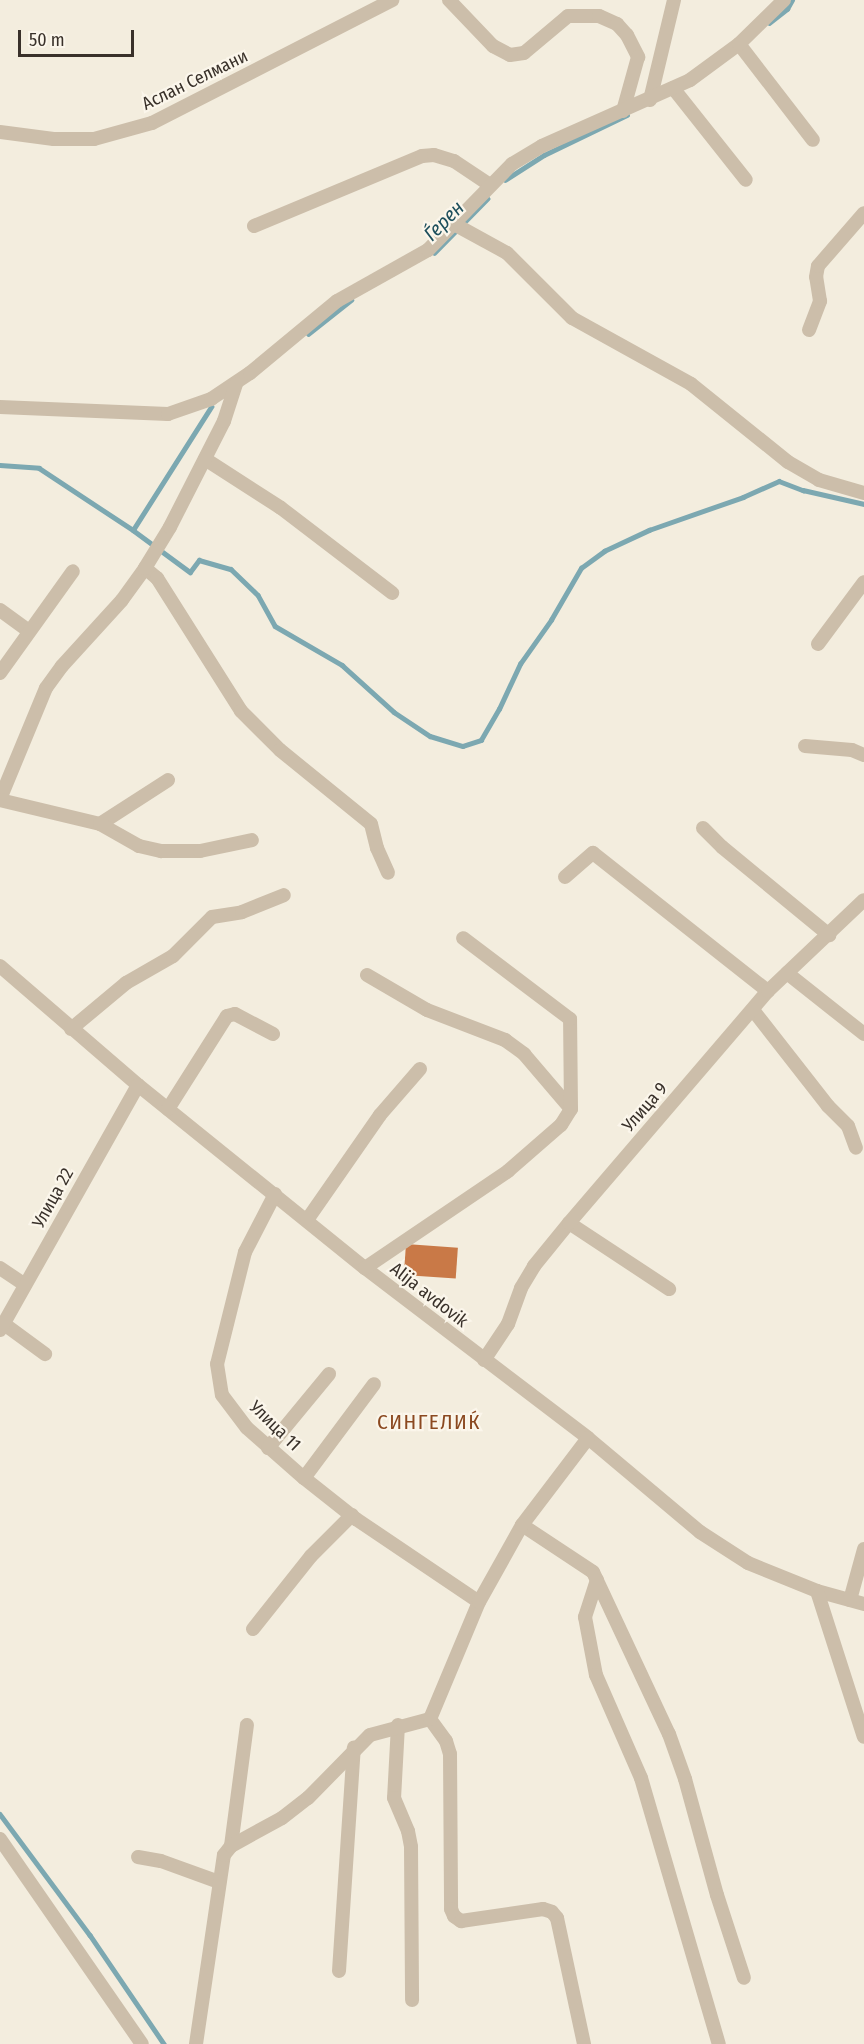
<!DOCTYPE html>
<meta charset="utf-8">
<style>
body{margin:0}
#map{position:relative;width:864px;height:2044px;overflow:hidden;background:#f3edde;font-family:"Fira Sans Condensed",sans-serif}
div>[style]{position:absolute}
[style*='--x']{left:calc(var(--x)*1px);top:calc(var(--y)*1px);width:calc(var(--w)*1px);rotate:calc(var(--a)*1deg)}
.stream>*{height:4.5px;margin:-2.25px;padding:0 2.25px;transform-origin:2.25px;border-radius:2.25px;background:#7ca8b1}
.building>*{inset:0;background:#c97947;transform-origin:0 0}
.street>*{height:14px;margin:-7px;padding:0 7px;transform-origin:7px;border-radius:7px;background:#ccbeaa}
span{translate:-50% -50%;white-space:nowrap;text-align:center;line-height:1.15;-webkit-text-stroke:4.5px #fbf6eb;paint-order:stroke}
.street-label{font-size:18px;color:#39312a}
.water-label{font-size:20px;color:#1d4f5c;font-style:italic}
.quarter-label{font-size:21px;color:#8b4920;letter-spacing:1.5px}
.scale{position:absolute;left:18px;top:30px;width:116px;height:27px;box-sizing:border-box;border:3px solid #39312a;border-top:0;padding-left:8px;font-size:18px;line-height:21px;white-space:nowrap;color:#39312a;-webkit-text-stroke:4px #fbf6eb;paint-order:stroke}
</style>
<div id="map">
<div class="stream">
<i style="--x:769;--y:23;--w:23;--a:-38"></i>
<i style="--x:787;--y:9;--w:10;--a:-61"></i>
<i style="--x:505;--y:180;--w:46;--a:-32.7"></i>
<i style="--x:544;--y:155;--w:92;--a:-25.7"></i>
<i style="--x:434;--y:253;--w:76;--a:-45.5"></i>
<i style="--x:308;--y:334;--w:55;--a:-38.3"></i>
<i style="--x:0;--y:465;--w:39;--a:4"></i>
<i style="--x:39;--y:468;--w:113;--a:33.4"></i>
<i style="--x:133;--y:530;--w:71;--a:36.4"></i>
<i style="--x:190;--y:572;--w:15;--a:-53"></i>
<i style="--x:199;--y:560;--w:33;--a:16"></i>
<i style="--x:231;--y:569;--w:37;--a:44"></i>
<i style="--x:258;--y:595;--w:35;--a:61"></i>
<i style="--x:275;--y:626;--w:78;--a:30.2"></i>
<i style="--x:342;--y:665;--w:70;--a:42.1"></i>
<i style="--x:394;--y:712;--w:43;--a:33.7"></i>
<i style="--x:430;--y:736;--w:34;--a:17"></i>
<i style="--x:463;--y:746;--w:19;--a:-18"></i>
<i style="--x:481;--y:740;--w:36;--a:-60"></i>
<i style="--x:499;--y:709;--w:50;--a:-65"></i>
<i style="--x:520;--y:664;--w:54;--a:-54.8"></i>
<i style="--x:551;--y:620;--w:60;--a:-60"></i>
<i style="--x:581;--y:568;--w:29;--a:-36"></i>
<i style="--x:604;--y:551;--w:50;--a:-25"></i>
<i style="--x:649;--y:530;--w:100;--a:-19.3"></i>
<i style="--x:743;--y:497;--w:39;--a:-24"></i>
<i style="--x:779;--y:481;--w:26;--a:21"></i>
<i style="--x:803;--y:490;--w:63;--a:12.9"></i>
<i style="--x:133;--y:530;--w:146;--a:-57.6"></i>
<i style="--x:0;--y:1814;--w:151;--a:53.4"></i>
<i style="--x:90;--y:1935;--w:132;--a:55.8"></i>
</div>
<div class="building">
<i style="left:406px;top:1244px;width:52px;height:31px;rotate:4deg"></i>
</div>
<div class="street">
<i style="--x:449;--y:0;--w:64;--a:46.3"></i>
<i style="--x:493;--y:46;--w:19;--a:28"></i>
<i style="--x:510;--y:55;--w:14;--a:-8"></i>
<i style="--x:524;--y:53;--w:57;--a:-40.1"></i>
<i style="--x:568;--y:16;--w:31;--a:0"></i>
<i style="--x:599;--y:16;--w:20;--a:24"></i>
<i style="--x:617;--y:24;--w:15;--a:48"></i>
<i style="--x:627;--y:35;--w:25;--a:63"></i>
<i style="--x:638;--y:57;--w:56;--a:105.5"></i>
<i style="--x:739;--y:44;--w:121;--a:52.4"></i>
<i style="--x:673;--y:88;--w:117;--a:51.6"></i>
<i style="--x:650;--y:100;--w:103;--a:-76.5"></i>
<i style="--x:0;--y:132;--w:54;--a:7.4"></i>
<i style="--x:54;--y:139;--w:40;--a:0"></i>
<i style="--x:94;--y:139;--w:60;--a:-15.4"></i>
<i style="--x:152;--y:123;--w:270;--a:-27.1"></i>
<i style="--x:454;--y:224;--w:60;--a:28.7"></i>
<i style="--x:507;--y:253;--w:92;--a:45"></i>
<i style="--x:572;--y:318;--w:136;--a:29"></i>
<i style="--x:691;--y:384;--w:124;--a:38.8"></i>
<i style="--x:788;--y:462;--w:36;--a:30"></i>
<i style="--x:819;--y:480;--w:47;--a:16.1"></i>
<i style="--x:254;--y:226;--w:182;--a:-22.6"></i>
<i style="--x:422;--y:156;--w:12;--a:-5"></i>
<i style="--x:434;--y:155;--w:21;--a:17"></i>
<i style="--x:454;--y:161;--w:43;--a:33.7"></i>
<i style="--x:809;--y:330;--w:31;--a:-69"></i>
<i style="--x:820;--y:301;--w:24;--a:-99"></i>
<i style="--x:816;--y:277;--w:11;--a:-80"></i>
<i style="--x:818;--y:266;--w:70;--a:-49"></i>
<i style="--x:0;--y:407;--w:168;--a:2.4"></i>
<i style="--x:168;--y:414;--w:46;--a:-19.2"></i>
<i style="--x:211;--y:399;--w:47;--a:-33.7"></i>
<i style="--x:250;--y:373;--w:113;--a:-39.6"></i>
<i style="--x:337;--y:301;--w:104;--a:-29.3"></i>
<i style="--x:428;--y:250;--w:120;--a:-45.7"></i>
<i style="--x:512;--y:164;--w:35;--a:-31"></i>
<i style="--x:542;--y:146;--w:162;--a:-24"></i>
<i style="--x:690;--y:80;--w:61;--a:-36.3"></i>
<i style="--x:739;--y:44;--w:63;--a:-44.4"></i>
<i style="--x:205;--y:459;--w:90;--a:32.8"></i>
<i style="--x:281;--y:508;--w:140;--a:37.4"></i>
<i style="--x:145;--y:568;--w:16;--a:40"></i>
<i style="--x:157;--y:578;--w:157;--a:57.7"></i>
<i style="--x:241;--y:711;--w:55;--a:45"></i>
<i style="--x:280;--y:750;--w:117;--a:39.1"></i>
<i style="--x:371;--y:824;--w:25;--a:76"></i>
<i style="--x:377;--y:848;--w:27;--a:66"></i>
<i style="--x:0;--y:610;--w:34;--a:36"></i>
<i style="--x:818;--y:644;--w:77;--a:-53.4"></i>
<i style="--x:0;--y:673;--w:125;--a:-54.4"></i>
<i style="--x:805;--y:746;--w:47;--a:4.9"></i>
<i style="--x:852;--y:750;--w:13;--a:23"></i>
<i style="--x:0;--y:799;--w:120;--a:-67.5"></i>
<i style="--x:46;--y:688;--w:27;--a:-54"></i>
<i style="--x:62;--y:666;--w:89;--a:-47.7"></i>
<i style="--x:122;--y:600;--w:39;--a:-54"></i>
<i style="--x:145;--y:568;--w:48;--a:-58.6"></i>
<i style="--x:170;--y:527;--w:119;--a:-63"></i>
<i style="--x:224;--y:421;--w:39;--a:-72"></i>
<i style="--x:0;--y:800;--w:103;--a:13.5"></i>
<i style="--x:100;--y:824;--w:81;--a:-32.9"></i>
<i style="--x:100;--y:824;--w:45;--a:29.4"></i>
<i style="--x:139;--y:846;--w:23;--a:13"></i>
<i style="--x:161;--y:851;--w:39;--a:0"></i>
<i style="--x:200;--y:851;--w:53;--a:-11.9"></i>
<i style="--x:703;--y:828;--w:27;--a:45"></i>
<i style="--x:722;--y:847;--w:139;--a:39.4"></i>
<i style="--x:565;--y:877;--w:37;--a:-41"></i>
<i style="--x:593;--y:853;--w:223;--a:38.3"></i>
<i style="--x:0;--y:966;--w:182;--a:40.8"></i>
<i style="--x:138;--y:1085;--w:292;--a:38.9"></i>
<i style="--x:365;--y:1268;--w:280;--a:37.3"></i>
<i style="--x:588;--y:1438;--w:146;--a:40"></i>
<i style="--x:700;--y:1532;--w:57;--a:32.9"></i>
<i style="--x:748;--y:1563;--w:74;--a:22.1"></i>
<i style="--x:817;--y:1591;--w:49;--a:15.5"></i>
<i style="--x:787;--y:973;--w:98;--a:38.4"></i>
<i style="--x:367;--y:975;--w:69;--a:30.3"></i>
<i style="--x:427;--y:1010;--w:84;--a:21"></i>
<i style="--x:505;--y:1040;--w:24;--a:36"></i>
<i style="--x:524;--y:1054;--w:72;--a:49.5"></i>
<i style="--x:753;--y:1010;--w:122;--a:52"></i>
<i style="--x:828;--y:1106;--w:28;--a:45"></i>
<i style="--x:848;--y:1126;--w:23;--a:70"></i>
<i style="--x:71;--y:1029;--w:72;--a:-39.9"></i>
<i style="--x:126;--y:983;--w:54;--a:-29.9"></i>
<i style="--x:173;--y:956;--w:55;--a:-45"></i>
<i style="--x:212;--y:917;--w:30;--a:-9"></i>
<i style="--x:242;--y:912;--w:45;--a:-22"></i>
<i style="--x:168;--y:1109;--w:110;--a:-57.6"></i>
<i style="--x:227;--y:1016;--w:8;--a:-14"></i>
<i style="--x:235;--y:1014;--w:43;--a:27.8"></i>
<i style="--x:275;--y:1194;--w:65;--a:117.3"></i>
<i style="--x:245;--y:1252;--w:115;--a:104"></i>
<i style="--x:217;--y:1364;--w:31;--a:81"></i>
<i style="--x:222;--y:1395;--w:41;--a:52.9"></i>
<i style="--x:247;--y:1428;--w:76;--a:41.3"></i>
<i style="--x:304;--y:1478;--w:66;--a:38.3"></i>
<i style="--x:356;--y:1519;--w:148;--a:34"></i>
<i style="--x:307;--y:1220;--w:128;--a:-55.2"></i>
<i style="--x:380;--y:1115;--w:61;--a:-49"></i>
<i style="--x:569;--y:1223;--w:120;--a:33.4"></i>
<i style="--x:0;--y:1268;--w:30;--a:34"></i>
<i style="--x:365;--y:1268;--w:173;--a:-34.1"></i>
<i style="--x:508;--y:1171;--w:70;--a:-41"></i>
<i style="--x:561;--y:1125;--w:19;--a:-58"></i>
<i style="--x:571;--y:1109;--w:90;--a:-90.6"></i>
<i style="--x:570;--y:1019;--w:134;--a:-142.9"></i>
<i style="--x:4;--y:1324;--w:51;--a:36.2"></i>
<i style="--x:0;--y:1330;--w:281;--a:-60.6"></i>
<i style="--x:484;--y:1360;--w:43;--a:-56.3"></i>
<i style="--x:508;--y:1324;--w:38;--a:-70"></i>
<i style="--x:521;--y:1288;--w:26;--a:-59"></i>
<i style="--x:534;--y:1266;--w:55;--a:-50.9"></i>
<i style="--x:569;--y:1223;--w:306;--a:-49.4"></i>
<i style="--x:768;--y:991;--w:132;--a:-43.5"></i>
<i style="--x:268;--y:1448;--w:96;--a:-50.5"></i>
<i style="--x:304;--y:1478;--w:117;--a:-53.3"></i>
<i style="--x:522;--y:1525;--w:85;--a:33.5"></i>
<i style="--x:593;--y:1572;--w:179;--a:64.9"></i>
<i style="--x:669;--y:1734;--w:48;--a:70.4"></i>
<i style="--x:685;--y:1779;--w:120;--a:74.6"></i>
<i style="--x:717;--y:1895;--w:87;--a:72"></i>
<i style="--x:597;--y:1580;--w:39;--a:108"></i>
<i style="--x:585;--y:1617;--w:59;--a:79.3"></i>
<i style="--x:596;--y:1675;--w:112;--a:66.4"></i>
<i style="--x:641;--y:1778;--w:277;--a:73.7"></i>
<i style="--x:817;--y:1591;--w:153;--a:72.2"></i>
<i style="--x:850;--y:1600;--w:53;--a:-74.6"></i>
<i style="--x:253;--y:1629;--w:93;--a:-51.5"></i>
<i style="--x:311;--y:1556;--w:58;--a:-45"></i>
<i style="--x:430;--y:1719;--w:27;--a:54"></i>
<i style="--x:446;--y:1741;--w:14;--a:73"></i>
<i style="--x:450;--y:1754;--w:155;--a:89.6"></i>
<i style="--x:451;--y:1909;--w:8;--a:67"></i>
<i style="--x:454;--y:1916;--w:9;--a:36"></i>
<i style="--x:461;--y:1921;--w:83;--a:-8.3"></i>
<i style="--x:543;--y:1909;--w:9;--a:18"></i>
<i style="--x:552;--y:1912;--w:8;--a:50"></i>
<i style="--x:557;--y:1918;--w:129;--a:77.9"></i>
<i style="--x:398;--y:1725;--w:73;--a:93.1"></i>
<i style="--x:394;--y:1798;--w:36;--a:67"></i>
<i style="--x:408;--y:1831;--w:16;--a:79"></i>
<i style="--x:411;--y:1847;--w:153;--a:89.6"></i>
<i style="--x:0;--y:1839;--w:249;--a:55.3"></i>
<i style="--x:231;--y:1846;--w:122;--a:-82.5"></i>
<i style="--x:138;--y:1857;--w:23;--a:10"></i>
<i style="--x:161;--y:1861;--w:62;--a:19.9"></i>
<i style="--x:339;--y:1971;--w:224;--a:-86.2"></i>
<i style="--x:196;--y:2044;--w:191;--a:-81.6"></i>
<i style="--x:224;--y:1855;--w:11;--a:-52"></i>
<i style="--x:231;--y:1846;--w:58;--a:-28.8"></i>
<i style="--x:282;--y:1818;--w:33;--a:-38"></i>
<i style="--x:308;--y:1798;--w:88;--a:-45.5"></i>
<i style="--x:370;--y:1735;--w:62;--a:-14.9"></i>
<i style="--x:430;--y:1719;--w:127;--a:-67.3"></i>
<i style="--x:479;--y:1602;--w:88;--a:-60.8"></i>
<i style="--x:522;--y:1525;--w:109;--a:-52.8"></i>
</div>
<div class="street-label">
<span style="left:195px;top:80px;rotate:-26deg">Аслан Селмани</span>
<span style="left:645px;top:1107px;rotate:-49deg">Улица 9</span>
<span style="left:53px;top:1198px;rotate:-61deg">Улица 22</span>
<span style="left:429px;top:1295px;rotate:38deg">Alija avdovik</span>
<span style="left:275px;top:1426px;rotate:44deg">Улица 11</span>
</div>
<div class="water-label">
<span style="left:444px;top:221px;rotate:-45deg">Ѓерен</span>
</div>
<div class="quarter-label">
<span style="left:429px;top:1422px">СИНГЕЛИЌ</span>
</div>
<div class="scale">50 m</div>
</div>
